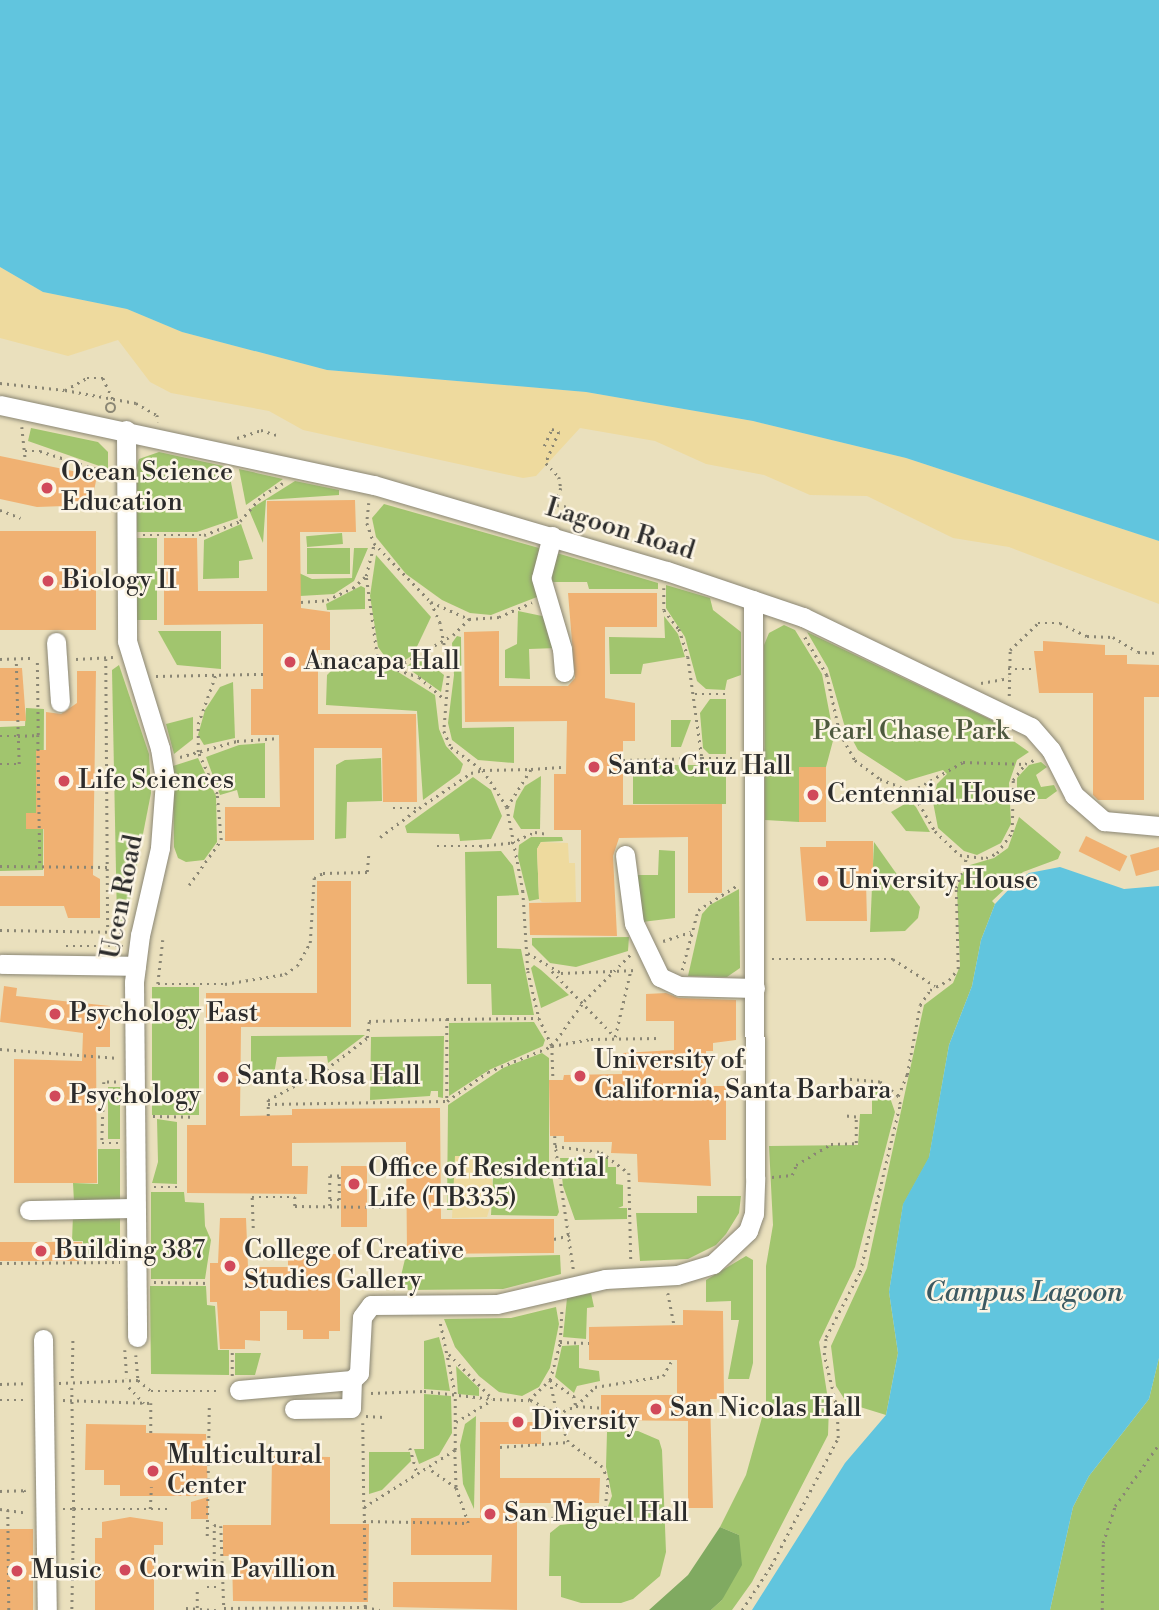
<!DOCTYPE html>
<style>
body{margin:0}
#map{position:relative;width:1159px;height:1610px;overflow:hidden;background:#eae0bd;font-family:"Libre Bodoni",serif}
div>[style]{position:absolute}
[style*='--x']{left:calc(var(--x)*1px);top:calc(var(--y)*1px);width:calc(var(--w)*1px);rotate:calc(var(--a)*1deg)}
.green>*{inset:0;background:#a1c56e;transform-origin:0 0}
.forest>*{inset:0;background:#80aa61}
.sand>*{inset:0;background:#eeda9e}
.water>*{inset:0;background:#61c5de}
.building>*{inset:0;background:#f0b172;transform-origin:0 0}
.path>*{height:2.5px;margin-top:-1.25px;transform-origin:0;background:repeating-linear-gradient(90deg,#8a8674 0 2px,transparent 0 7px)}
.path>.ring{margin:-1.25px;padding:0;box-sizing:content-box;background:none;border:2.5px solid #8a8674;border-radius:50%}
.roads{filter:drop-shadow(0 0 2px #8a8674) drop-shadow(0 0 2px #8a8674)}
.minor>*{height:19px;margin:-9.5px;padding:0 9.5px;transform-origin:9.5px;border-radius:9.5px;background:#fff}
.dots>*{width:19px;height:19px;translate:-50% -50%;box-sizing:border-box;border:4px solid #fcf5e5;border-radius:50%}
span{translate:-50% -50%;white-space:nowrap;text-align:center;line-height:1.15;-webkit-text-stroke:5px #fcf5e5;paint-order:stroke}
.poi-label{font-size:26px;color:#2b2b2b}
.left{translate:0 -50%;text-align:left}
.street-label{font-size:26px;color:#2b2b2b}
.park-label{font-size:26px;color:#4e593f}
.water-label{font-size:28px;color:#3b5961;font-style:italic}
</style>
<div id="map">
<div class="green">
<i style="clip-path:polygon(31px 428px,98px 442px,108px 452px,108px 469px,28px 441px)"></i>
<i style="clip-path:polygon(159px 452px,228px 467px,238px 518px,197px 532px,137px 532px,137px 465px,139px 459px)"></i>
<i style="clip-path:polygon(239px 469px,283px 479px,246px 505px)"></i>
<i style="clip-path:polygon(295px 481px,339px 490px,339px 495px,266px 500px,263px 543px,249px 510px)"></i>
<i style="clip-path:polygon(384px 504px,539px 548px,537px 597px,491px 615px,470px 613px,442px 600px,406px 574px,376px 537px,372px 518px)"></i>
<i style="clip-path:polygon(241px 524px,253px 559px,239px 561px,239px 578px,203px 579px,204px 540px)"></i>
<i style="left:342px;top:533px;width:11px;height:36px;rotate:85deg"></i>
<i style="left:137px;top:538px;width:20px;height:82px"></i>
<i style="left:307px;top:548px;width:43px;height:26px"></i>
<i style="clip-path:polygon(354px 548px,368px 548px,354px 581px,334px 594px,300px 596px,299px 573px,312px 579px,352px 578px)"></i>
<i style="clip-path:polygon(550px 551px,658px 583px,658px 589px,589px 589px,587px 582px,548px 582px)"></i>
<i style="clip-path:polygon(376px 555px,431px 617px,413px 655px,405px 660px,386px 658px,378px 647px,370px 596px)"></i>
<i style="clip-path:polygon(666px 585px,710px 598px,713px 610px,741px 632px,741px 675px,727px 680px,725px 690px,706px 689px,697px 681px,685px 637px,666px 608px)"></i>
<i style="clip-path:polygon(361px 586px,365px 588px,365px 609px,327px 610px,326px 604px)"></i>
<i style="clip-path:polygon(518px 611px,547px 617px,557px 648px,529px 649px,530px 679px,505px 678px,505px 650px,517px 644px)"></i>
<i style="clip-path:polygon(664px 616px,678px 634px,685px 657px,643px 664px,641px 674px,610px 674px,609px 637px,665px 638px)"></i>
<i style="clip-path:polygon(784px 625px,795px 630px,822px 674px,834px 737px,826px 767px,799px 768px,799px 822px,765px 820px,764px 645px,769px 633px)"></i>
<i style="clip-path:polygon(158px 631px,221px 631px,221px 669px,177px 665px)"></i>
<i style="clip-path:polygon(807px 632px,1006px 727px,1008px 737px,1029px 752px,1017px 760px,1009px 783px,1011px 824px,1001px 843px,977px 855px,964px 851px,938px 828px,933px 802px,937px 784px,947px 774px,943px 770px,906px 781px,858px 750px,844px 724px,828px 668px)"></i>
<i style="clip-path:polygon(457px 636px,461px 637px,462px 728px,514px 727px,514px 763px,478px 760px,452px 740px,448px 723px,454px 675px,452px 643px)"></i>
<i style="clip-path:polygon(420px 656px,444px 675px,441px 692px,406px 667px)"></i>
<i style="clip-path:polygon(119px 665px,149px 754px,151px 793px,126px 921px,117px 922px,112px 670px)"></i>
<i style="clip-path:polygon(333px 669px,395px 670px,435px 695px,439px 729px,446px 746px,463px 764px,460px 773px,423px 800px,417px 711px,326px 705px,327px 675px)"></i>
<i style="clip-path:polygon(233px 682px,235px 738px,204px 745px,198px 735px,205px 710px,220px 687px)"></i>
<i style="clip-path:polygon(710px 699px,726px 699px,726px 754px,709px 754px,703px 748px,700px 713px)"></i>
<i style="clip-path:polygon(26px 708px,44px 709px,43px 870px,0 871px,0 727px,25px 726px)"></i>
<i style="clip-path:polygon(193px 717px,193px 739px,174px 754px,166px 724px)"></i>
<i style="clip-path:polygon(671px 720px,691px 720px,681px 747px,671px 747px)"></i>
<i style="clip-path:polygon(265px 743px,265px 798px,239px 798px,237px 790px,220px 795px,206px 757px,239px 745px)"></i>
<i style="clip-path:polygon(198px 758px,216px 796px,217px 842px,204px 860px,186px 862px,178px 858px,174px 847px,173px 766px)"></i>
<i style="clip-path:polygon(381px 758px,382px 801px,347px 802px,346px 838px,335px 839px,336px 765px,345px 760px)"></i>
<i style="clip-path:polygon(1041px 762px,1047px 767px,1036px 775px,1041px 787px,1054px 785px,1057px 791px,1046px 799px,1031px 799px,1017px 790px,1017px 778px,1029px 765px)"></i>
<i style="left:633px;top:765px;width:93px;height:39px"></i>
<i style="clip-path:polygon(541px 776px,540px 829px,521px 829px,513px 817px,516px 801px,525px 786px)"></i>
<i style="clip-path:polygon(473px 777px,491px 790px,502px 816px,491px 839px,460px 841px,459px 834px,407px 833px,405px 826px)"></i>
<i style="clip-path:polygon(910px 801px,916px 807px,930px 832px,906px 831px,891px 812px)"></i>
<i style="clip-path:polygon(1019px 817px,1061px 852px,1058px 859px,1023px 872px,992px 901px,995px 904px,981px 940px,972px 986px,949px 1045px,929px 1158px,903px 1205px,889px 1292px,898px 1353px,886px 1415px,847px 1403px,836px 1386px,831px 1346px,867px 1268px,924px 1005px,953px 983px,960px 966px,957px 889px,961px 875px,970px 865px,994px 858px,1008px 848px)"></i>
<i style="clip-path:polygon(562px 837px,563px 841px,541px 842px,537px 849px,539px 899px,529px 901px,518px 857px,519px 845px,531px 837px)"></i>
<i style="clip-path:polygon(874px 842px,920px 907px,918px 918px,905px 931px,870px 932px)"></i>
<i style="clip-path:polygon(659px 850px,675px 851px,675px 918px,642px 922px,632px 875px,658px 875px)"></i>
<i style="clip-path:polygon(501px 851px,513px 866px,519px 895px,497px 896px,497px 948px,521px 949px,534px 1015px,492px 1015px,491px 984px,467px 984px,465px 852px)"></i>
<i style="clip-path:polygon(739px 889px,740px 968px,727px 977px,688px 976px,702px 914px,710px 905px)"></i>
<i style="clip-path:polygon(629px 937px,628px 951px,576px 967px,550px 963px,532px 945px,532px 938px)"></i>
<i style="clip-path:polygon(534px 965px,541px 970px,569px 995px,541px 1008px,531px 968px)"></i>
<i style="left:152px;top:987px;width:47px;height:128px"></i>
<i style="clip-path:polygon(534px 1022px,545px 1040px,543px 1046px,489px 1070px,449px 1096px,449px 1023px)"></i>
<i style="clip-path:polygon(365px 1035px,328px 1063px,327px 1056px,277px 1057px,274px 1074px,251px 1074px,251px 1036px)"></i>
<i style="clip-path:polygon(444px 1036px,443px 1098px,438px 1097px,438px 1091px,431px 1091px,430px 1096px,370px 1100px,371px 1037px)"></i>
<i style="clip-path:polygon(542px 1053px,549px 1058px,549px 1160px,559px 1212px,557px 1216px,491px 1215px,493px 1177px,483px 1156px,462px 1157px,453px 1210px,447px 1210px,448px 1105px,503px 1068px)"></i>
<i style="left:108px;top:1087px;width:12px;height:52px"></i>
<i style="clip-path:polygon(878px 1089px,888px 1092px,895px 1112px,855px 1267px,819px 1342px,829px 1406px,828px 1435px,752px 1582px,732px 1610px,711px 1610px,722px 1600px,739px 1535px,720px 1527px,746px 1475px,766px 1403px,766px 1266px,773px 1225px,769px 1146px,858px 1145px,860px 1114px,872px 1114px,872px 1090px)"></i>
<i style="clip-path:polygon(157px 1119px,177px 1122px,177px 1184px,152px 1183px,158px 1162px)"></i>
<i style="clip-path:polygon(98px 1149px,120px 1149px,120px 1202px,74px 1202px,73px 1183px,98px 1184px)"></i>
<i style="clip-path:polygon(560px 1158px,608px 1158px,608px 1167px,616px 1167px,616px 1184px,623px 1185px,623px 1206px,618px 1208px,627px 1208px,627px 1219px,575px 1220px,563px 1186px)"></i>
<i style="clip-path:polygon(151px 1192px,184px 1192px,185px 1202px,204px 1203px,205px 1226px,211px 1240px,205px 1279px,151px 1279px)"></i>
<i style="clip-path:polygon(697px 1196px,741px 1196px,739px 1213px,726px 1234px,716px 1245px,688px 1259px,640px 1261px,636px 1213px,697px 1213px)"></i>
<i style="clip-path:polygon(73px 1215px,120px 1216px,120px 1260px,83px 1260px,83px 1241px,72px 1241px)"></i>
<i style="clip-path:polygon(560px 1255px,561px 1274px,503px 1289px,408px 1290px,400px 1280px,405px 1259px)"></i>
<i style="clip-path:polygon(746px 1256px,753px 1260px,753px 1363px,749px 1379px,728px 1379px,739px 1320px,731px 1320px,731px 1301px,706px 1302px,706px 1280px)"></i>
<i style="clip-path:polygon(150px 1286px,206px 1286px,207px 1305px,215px 1306px,218px 1350px,229px 1350px,229px 1375px,151px 1374px)"></i>
<i style="clip-path:polygon(591px 1293px,594px 1307px,587px 1308px,586px 1339px,563px 1337px,567px 1298px)"></i>
<i style="clip-path:polygon(556px 1307px,559px 1324px,550px 1368px,539px 1387px,522px 1396px,499px 1392px,479px 1376px,455px 1347px,444px 1319px,511px 1318px)"></i>
<i style="clip-path:polygon(439px 1337px,444px 1356px,450px 1391px,424px 1389px,424px 1341px)"></i>
<i style="clip-path:polygon(579px 1345px,579px 1368px,599px 1371px,600px 1381px,577px 1386px,574px 1393px,555px 1377px,562px 1346px)"></i>
<i style="clip-path:polygon(235px 1353px,261px 1353px,255px 1375px,235px 1375px)"></i>
<i style="clip-path:polygon(1159px 1358px,1159px 1610px,1050px 1610px,1073px 1507px,1089px 1476px,1149px 1399px)"></i>
<i style="clip-path:polygon(456px 1366px,479px 1388px,479px 1396px,458px 1394px)"></i>
<i style="clip-path:polygon(424px 1394px,451px 1396px,452px 1433px,439px 1455px,419px 1464px,414px 1449px,424px 1449px)"></i>
<i style="clip-path:polygon(476px 1416px,474px 1509px,463px 1484px,460px 1445px,465px 1424px)"></i>
<i style="clip-path:polygon(638px 1431px,659px 1440px,662px 1450px,666px 1552px,660px 1576px,633px 1599px,621px 1603px,581px 1603px,561px 1597px,561px 1576px,549px 1576px,550px 1533px,560px 1525px,597px 1521px,605px 1514px,612px 1496px,606px 1467px,607px 1432px)"></i>
<i style="clip-path:polygon(369px 1452px,410px 1452px,411px 1461px,382px 1490px,369px 1494px)"></i>
</div>
<div class="forest">
<i style="clip-path:polygon(720px 1527px,739px 1535px,742px 1565px,722px 1600px,711px 1610px,649px 1610px,688px 1575px)"></i>
</div>
<div class="sand">
<i style="clip-path:polygon(0 267px,43px 292px,127px 309px,182px 332px,327px 370px,586px 392px,753px 421px,906px 458px,1159px 541px,1159px 604px,1009px 547px,953px 538px,867px 496px,810px 495px,764px 475px,706px 464px,655px 441px,580px 428px,536px 476px,523px 478px,303px 430px,269px 411px,171px 393px,150px 382px,118px 340px,68px 356px,0 338px)"></i>
<i style="clip-path:polygon(541px 842px,568px 843px,569px 863px,575px 863px,576px 902px,542px 902px,539px 899px,537px 849px)"></i>
<i style="clip-path:polygon(455px 1156px,484px 1156px,489px 1162px,494px 1194px,487px 1217px,452px 1218px)"></i>
</div>
<div class="water">
<i style="clip-path:polygon(0 0,1159px 0,1159px 541px,906px 458px,753px 421px,586px 392px,327px 370px,182px 332px,127px 309px,43px 292px,0 267px)"></i>
<i style="clip-path:polygon(1060px 867px,1124px 889px,1159px 886px,1159px 1358px,1149px 1399px,1089px 1476px,1073px 1507px,1050px 1610px,752px 1610px,845px 1463px,886px 1415px,898px 1353px,889px 1292px,903px 1204px,929px 1157px,949px 1045px,972px 986px,981px 940px,995px 904px,1011px 887px,1029px 873px)"></i>
</div>
<div class="building">
<i style="clip-path:polygon(0 456px,97px 476px,91px 505px,37px 507px,0 499px)"></i>
<i style="clip-path:polygon(355px 500px,356px 532px,300px 532px,301px 608px,330px 612px,330px 650px,318px 650px,318px 714px,416px 714px,417px 802px,383px 802px,382px 748px,314px 748px,314px 840px,225px 841px,225px 807px,280px 807px,279px 735px,251px 735px,251px 689px,263px 689px,263px 624px,164px 625px,164px 538px,197px 538px,198px 591px,267px 591px,267px 501px)"></i>
<i style="left:96px;top:531px;width:99px;height:96px;rotate:90deg"></i>
<i style="clip-path:polygon(568px 593px,657px 593px,657px 627px,605px 627px,605px 698px,635px 703px,635px 741px,623px 741px,623px 805px,722px 804px,722px 893px,688px 893px,688px 837px,619px 838px,613px 856px,617px 936px,530px 935px,529px 903px,581px 902px,581px 830px,554px 830px,554px 774px,566px 774px,567px 721px,465px 722px,464px 632px,499px 631px,499px 686px,568px 686px,575px 678px)"></i>
<i style="clip-path:polygon(1043px 641px,1105px 645px,1105px 655px,1127px 655px,1127px 664px,1159px 665px,1159px 697px,1144px 697px,1144px 800px,1098px 800px,1093px 795px,1093px 693px,1039px 693px,1034px 651px,1043px 651px)"></i>
<i style="clip-path:polygon(0 668px,22px 668px,26px 721px,0 721px)"></i>
<i style="clip-path:polygon(77px 671px,96px 671px,93px 875px,100px 879px,100px 918px,68px 918px,64px 906px,0 906px,0 876px,44px 876px,44px 829px,26px 829px,26px 813px,36px 813px,36px 750px,46px 750px,46px 712px,61px 714px,77px 703px)"></i>
<i style="left:799px;top:767px;width:27px;height:55px"></i>
<i style="left:1086px;top:836px;width:46px;height:17px;rotate:26deg"></i>
<i style="clip-path:polygon(826px 841px,873px 841px,873px 881px,866px 881px,867px 921px,806px 921px,800px 847px,826px 847px)"></i>
<i style="clip-path:polygon(1159px 847px,1159px 870px,1136px 876px,1130px 855px)"></i>
<i style="clip-path:polygon(317px 881px,351px 881px,351px 1027px,241px 1027px,240px 1116px,292px 1115px,292px 1109px,440px 1108px,441px 1219px,554px 1219px,554px 1253px,407px 1254px,406px 1142px,292px 1143px,292px 1166px,308px 1166px,307px 1194px,187px 1193px,187px 1125px,206px 1125px,206px 993px,317px 993px)"></i>
<i style="clip-path:polygon(4px 986px,17px 988px,16px 996px,110px 1006px,110px 1047px,96px 1047px,97px 1183px,14px 1183px,14px 1059px,82px 1061px,83px 1033px,0 1022px)"></i>
<i style="clip-path:polygon(666px 993px,679px 998px,736px 1000px,736px 1040px,713px 1043px,713px 1051px,706px 1051px,706px 1086px,726px 1086px,726px 1140px,709px 1140px,711px 1186px,638px 1182px,637px 1154px,611px 1153px,612px 1142px,564px 1142px,564px 1136px,550px 1136px,549px 1080px,563px 1080px,564px 1075px,622px 1074px,623px 1053px,674px 1050px,674px 1021px,646px 1021px,646px 994px)"></i>
<i style="left:341px;top:1166px;width:26px;height:61px"></i>
<i style="clip-path:polygon(220px 1218px,246px 1218px,248px 1267px,288px 1267px,288px 1254px,340px 1254px,340px 1331px,329px 1331px,329px 1339px,303px 1339px,303px 1330px,287px 1330px,287px 1311px,260px 1311px,260px 1341px,245px 1340px,245px 1349px,220px 1349px,217px 1302px,210px 1302px,210px 1263px,218px 1263px)"></i>
<i style="left:0;top:1242px;width:82px;height:19px"></i>
<i style="clip-path:polygon(683px 1310px,723px 1311px,724px 1399px,710px 1399px,713px 1508px,688px 1508px,688px 1421px,601px 1420px,601px 1395px,677px 1395px,677px 1360px,589px 1360px,589px 1327px,683px 1325px)"></i>
<i style="clip-path:polygon(480px 1422px,541px 1422px,541px 1444px,500px 1444px,500px 1478px,600px 1478px,599px 1503px,517px 1503px,517px 1610px,393px 1607px,393px 1582px,491px 1582px,492px 1555px,411px 1555px,411px 1518px,480px 1518px)"></i>
<i style="clip-path:polygon(86px 1424px,146px 1425px,146px 1433px,206px 1434px,208px 1496px,120px 1496px,120px 1485px,104px 1485px,104px 1470px,85px 1470px)"></i>
<i style="clip-path:polygon(272px 1456px,330px 1457px,330px 1524px,369px 1524px,368px 1602px,233px 1601px,232px 1556px,223px 1556px,223px 1525px,271px 1525px)"></i>
<i style="clip-path:polygon(208px 1497px,208px 1519px,191px 1519px,191px 1502px)"></i>
<i style="clip-path:polygon(130px 1517px,163px 1522px,163px 1545px,154px 1545px,154px 1610px,95px 1610px,95px 1538px,102px 1538px,102px 1522px)"></i>
<i style="left:0;top:1529px;width:33px;height:81px"></i>
</div>
<div class="path">
<i style="--x:0;--y:383;--w:65;--a:6.1"></i>
<i style="--x:65;--y:390;--w:25;--a:-29"></i>
<i style="--x:87;--y:378;--w:16;--a:0"></i>
<i style="--x:103;--y:378;--w:26;--a:65"></i>
<i style="--x:65;--y:390;--w:72;--a:10.4"></i>
<i style="--x:136;--y:403;--w:24;--a:30"></i>
<i style="--x:157;--y:415;--w:7;--a:74"></i>
<i class="ring" style="left:106px;top:403px;width:7.5px;height:7.5px"></i>
<i style="--x:22;--y:427;--w:31;--a:84"></i>
<i style="--x:237;--y:438;--w:25;--a:-18"></i>
<i style="--x:261;--y:430;--w:16;--a:18"></i>
<i style="--x:544;--y:446;--w:19;--a:-65"></i>
<i style="--x:552;--y:429;--w:8;--a:23"></i>
<i style="--x:559;--y:432;--w:34;--a:113"></i>
<i style="--x:546;--y:463;--w:19;--a:47"></i>
<i style="--x:559;--y:477;--w:11;--a:80"></i>
<i style="--x:561;--y:488;--w:32;--a:108"></i>
<i style="--x:25;--y:451;--w:15;--a:0"></i>
<i style="--x:40;--y:451;--w:72;--a:17.7"></i>
<i style="--x:369;--y:503;--w:20;--a:96"></i>
<i style="--x:367;--y:523;--w:21;--a:71"></i>
<i style="--x:374;--y:543;--w:82;--a:46"></i>
<i style="--x:431;--y:602;--w:22;--a:66"></i>
<i style="--x:440;--y:622;--w:48;--a:79.2"></i>
<i style="--x:449;--y:669;--w:62;--a:94.6"></i>
<i style="--x:444;--y:731;--w:17;--a:66"></i>
<i style="--x:451;--y:747;--w:39;--a:36"></i>
<i style="--x:483;--y:770;--w:48;--a:-1.2"></i>
<i style="--x:557;--y:505;--w:12;--a:9"></i>
<i style="--x:0;--y:510;--w:22;--a:21"></i>
<i style="--x:143;--y:535;--w:61;--a:0"></i>
<i style="--x:204;--y:535;--w:39;--a:-21"></i>
<i style="--x:240;--y:521;--w:35;--a:-49"></i>
<i style="--x:263;--y:495;--w:23;--a:-31"></i>
<i style="--x:664;--y:588;--w:22;--a:90"></i>
<i style="--x:664;--y:610;--w:24;--a:52"></i>
<i style="--x:679;--y:629;--w:29;--a:72"></i>
<i style="--x:688;--y:657;--w:102;--a:82.1"></i>
<i style="--x:702;--y:758;--w:35;--a:0"></i>
<i style="--x:301;--y:602;--w:26;--a:-4"></i>
<i style="--x:327;--y:600;--w:29;--a:-25"></i>
<i style="--x:353;--y:588;--w:18;--a:-43"></i>
<i style="--x:366;--y:576;--w:34;--a:-76"></i>
<i style="--x:431;--y:602;--w:42;--a:24.1"></i>
<i style="--x:469;--y:619;--w:30;--a:-4"></i>
<i style="--x:499;--y:617;--w:36;--a:-24"></i>
<i style="--x:805;--y:637;--w:44;--a:59.9"></i>
<i style="--x:827;--y:675;--w:59;--a:77.4"></i>
<i style="--x:840;--y:733;--w:31;--a:61"></i>
<i style="--x:855;--y:760;--w:31;--a:37"></i>
<i style="--x:880;--y:779;--w:34;--a:21"></i>
<i style="--x:912;--y:791;--w:59;--a:-29.6"></i>
<i style="--x:963;--y:762;--w:62;--a:1.8"></i>
<i style="--x:1025;--y:764;--w:12;--a:-24"></i>
<i style="--x:355;--y:655;--w:9;--a:84"></i>
<i style="--x:0;--y:659;--w:35;--a:-2"></i>
<i style="--x:76;--y:659;--w:37;--a:-3"></i>
<i style="--x:106;--y:659;--w:271;--a:89.6"></i>
<i style="--x:378;--y:663;--w:43;--a:18.9"></i>
<i style="--x:419;--y:677;--w:33;--a:41"></i>
<i style="--x:321;--y:664;--w:57;--a:-1"></i>
<i style="--x:378;--y:663;--w:88;--a:-97.9"></i>
<i style="--x:398;--y:666;--w:63;--a:-29.4"></i>
<i style="--x:453;--y:635;--w:23;--a:-45"></i>
<i style="--x:1008;--y:669;--w:26;--a:0"></i>
<i style="--x:156;--y:676;--w:107;--a:-1.1"></i>
<i style="--x:981;--y:683;--w:28;--a:-10"></i>
<i style="--x:695;--y:694;--w:34;--a:0"></i>
<i style="--x:1009;--y:696;--w:46;--a:-88.8"></i>
<i style="--x:1010;--y:650;--w:39;--a:-44"></i>
<i style="--x:1038;--y:623;--w:22;--a:0"></i>
<i style="--x:1060;--y:623;--w:30;--a:26"></i>
<i style="--x:1087;--y:636;--w:26;--a:2"></i>
<i style="--x:1113;--y:637;--w:29;--a:31"></i>
<i style="--x:1138;--y:652;--w:21;--a:3"></i>
<i style="--x:38;--y:735;--w:130;--a:89.1"></i>
<i style="--x:0;--y:736;--w:18;--a:0"></i>
<i style="--x:18;--y:736;--w:77;--a:-91.5"></i>
<i style="--x:180;--y:757;--w:59;--a:-15.7"></i>
<i style="--x:237;--y:741;--w:39;--a:-4"></i>
<i style="--x:623;--y:760;--w:79;--a:-1.5"></i>
<i style="--x:0;--y:764;--w:19;--a:0"></i>
<i style="--x:19;--y:764;--w:28;--a:-92"></i>
<i style="--x:18;--y:736;--w:20;--a:-3"></i>
<i style="--x:38;--y:735;--w:77;--a:-90.7"></i>
<i style="--x:912;--y:791;--w:46;--a:60.1"></i>
<i style="--x:935;--y:831;--w:35;--a:44"></i>
<i style="--x:960;--y:855;--w:26;--a:7"></i>
<i style="--x:986;--y:858;--w:12;--a:-24"></i>
<i style="--x:997;--y:853;--w:26;--a:-54"></i>
<i style="--x:1012;--y:832;--w:52;--a:-88.9"></i>
<i style="--x:1013;--y:780;--w:20;--a:-53"></i>
<i style="--x:507;--y:807;--w:45;--a:-57.7"></i>
<i style="--x:531;--y:769;--w:30;--a:-4"></i>
<i style="--x:393;--y:808;--w:26;--a:0"></i>
<i style="--x:419;--y:808;--w:63;--a:-33.9"></i>
<i style="--x:471;--y:773;--w:12;--a:-14"></i>
<i style="--x:483;--y:770;--w:44;--a:57"></i>
<i style="--x:507;--y:807;--w:86;--a:79.2"></i>
<i style="--x:523;--y:891;--w:80;--a:86.4"></i>
<i style="--x:528;--y:971;--w:48;--a:76.8"></i>
<i style="--x:539;--y:1018;--w:31;--a:65"></i>
<i style="--x:552;--y:1046;--w:34;--a:88"></i>
<i style="--x:380;--y:837;--w:49;--a:-36.6"></i>
<i style="--x:437;--y:846;--w:43;--a:0"></i>
<i style="--x:480;--y:846;--w:31;--a:-6"></i>
<i style="--x:511;--y:843;--w:26;--a:-25"></i>
<i style="--x:535;--y:832;--w:12;--a:9"></i>
<i style="--x:0;--y:866;--w:107;--a:0.5"></i>
<i style="--x:189;--y:885;--w:55;--a:-54.6"></i>
<i style="--x:221;--y:840;--w:46;--a:-95"></i>
<i style="--x:217;--y:794;--w:46;--a:-114.3"></i>
<i style="--x:198;--y:752;--w:28;--a:-90"></i>
<i style="--x:198;--y:724;--w:53;--a:-70.2"></i>
<i style="--x:0;--y:930;--w:124;--a:0.9"></i>
<i style="--x:163;--y:940;--w:44;--a:96.5"></i>
<i style="--x:158;--y:984;--w:67;--a:0"></i>
<i style="--x:225;--y:984;--w:61;--a:-9.5"></i>
<i style="--x:285;--y:974;--w:14;--a:-34"></i>
<i style="--x:297;--y:966;--w:26;--a:-61"></i>
<i style="--x:310;--y:943;--w:65;--a:-86.5"></i>
<i style="--x:314;--y:878;--w:10;--a:-29"></i>
<i style="--x:323;--y:873;--w:44;--a:-1.3"></i>
<i style="--x:367;--y:872;--w:21;--a:-85"></i>
<i style="--x:663;--y:941;--w:29;--a:-18"></i>
<i style="--x:66;--y:946;--w:57;--a:0"></i>
<i style="--x:528;--y:953;--w:39;--a:31"></i>
<i style="--x:561;--y:973;--w:76;--a:-2.3"></i>
<i style="--x:772;--y:959;--w:121;--a:0"></i>
<i style="--x:893;--y:959;--w:50;--a:32.7"></i>
<i style="--x:682;--y:970;--w:62;--a:-75.1"></i>
<i style="--x:698;--y:910;--w:47;--a:-32"></i>
<i style="--x:552;--y:971;--w:91;--a:46.3"></i>
<i style="--x:447;--y:1019;--w:92;--a:-0.6"></i>
<i style="--x:615;--y:1037;--w:70;--a:-76.8"></i>
<i style="--x:552;--y:1046;--w:55;--a:-54.6"></i>
<i style="--x:584;--y:1001;--w:66;--a:-45"></i>
<i style="--x:0;--y:1049;--w:119;--a:4.3"></i>
<i style="--x:116;--y:1082;--w:12;--a:180"></i>
<i style="--x:104;--y:1082;--w:61;--a:91.9"></i>
<i style="--x:102;--y:1143;--w:17;--a:0"></i>
<i style="--x:898;--y:1096;--w:23;--a:-67"></i>
<i style="--x:907;--y:1075;--w:71;--a:-79.5"></i>
<i style="--x:920;--y:1005;--w:18;--a:-56"></i>
<i style="--x:930;--y:990;--w:21;--a:-28"></i>
<i style="--x:949;--y:980;--w:14;--a:-51"></i>
<i style="--x:958;--y:969;--w:81;--a:-91.4"></i>
<i style="--x:956;--y:888;--w:31;--a:-71"></i>
<i style="--x:268;--y:1104;--w:179;--a:-1"></i>
<i style="--x:447;--y:1101;--w:50;--a:-35.3"></i>
<i style="--x:488;--y:1072;--w:69;--a:-22.1"></i>
<i style="--x:552;--y:1046;--w:40;--a:-10"></i>
<i style="--x:591;--y:1039;--w:68;--a:-0.8"></i>
<i style="--x:153;--y:1116;--w:39;--a:1"></i>
<i style="--x:268;--y:1116;--w:16;--a:-90"></i>
<i style="--x:268;--y:1100;--w:66;--a:-28.1"></i>
<i style="--x:326;--y:1069;--w:51;--a:-37.1"></i>
<i style="--x:367;--y:1038;--w:17;--a:-83"></i>
<i style="--x:369;--y:1021;--w:78;--a:-1.5"></i>
<i style="--x:447;--y:1019;--w:82;--a:90"></i>
<i style="--x:555;--y:1136;--w:10;--a:90"></i>
<i style="--x:772;--y:1177;--w:20;--a:-6"></i>
<i style="--x:792;--y:1175;--w:11;--a:-68"></i>
<i style="--x:796;--y:1165;--w:41;--a:-31"></i>
<i style="--x:831;--y:1144;--w:25;--a:-2"></i>
<i style="--x:856;--y:1143;--w:26;--a:-90"></i>
<i style="--x:856;--y:1117;--w:10;--a:-174"></i>
<i style="--x:154;--y:1187;--w:28;--a:0"></i>
<i style="--x:330;--y:1200;--w:9;--a:0"></i>
<i style="--x:339;--y:1200;--w:24;--a:-90"></i>
<i style="--x:339;--y:1176;--w:9;--a:180"></i>
<i style="--x:330;--y:1176;--w:30;--a:90"></i>
<i style="--x:253;--y:1228;--w:31;--a:-92"></i>
<i style="--x:252;--y:1197;--w:43;--a:0"></i>
<i style="--x:295;--y:1197;--w:9;--a:90"></i>
<i style="--x:295;--y:1206;--w:90;--a:0.6"></i>
<i style="--x:554;--y:1239;--w:16;--a:-14"></i>
<i style="--x:0;--y:1263;--w:120;--a:-0.5"></i>
<i style="--x:573;--y:1269;--w:124;--a:-98.3"></i>
<i style="--x:555;--y:1146;--w:46;--a:7.4"></i>
<i style="--x:601;--y:1152;--w:35;--a:37"></i>
<i style="--x:629;--y:1173;--w:89;--a:88.7"></i>
<i style="--x:154;--y:1282;--w:56;--a:1"></i>
<i style="--x:668;--y:1293;--w:33;--a:79"></i>
<i style="--x:560;--y:1342;--w:35;--a:-87"></i>
<i style="--x:125;--y:1350;--w:28;--a:86"></i>
<i style="--x:449;--y:1354;--w:63;--a:45.6"></i>
<i style="--x:493;--y:1399;--w:36;--a:2"></i>
<i style="--x:529;--y:1400;--w:29;--a:-44"></i>
<i style="--x:550;--y:1380;--w:39;--a:-75"></i>
<i style="--x:560;--y:1342;--w:29;--a:2"></i>
<i style="--x:136;--y:1355;--w:25;--a:85"></i>
<i style="--x:232;--y:1376;--w:27;--a:-90"></i>
<i style="--x:72;--y:1378;--w:39;--a:-89"></i>
<i style="--x:138;--y:1380;--w:17;--a:40"></i>
<i style="--x:151;--y:1391;--w:69;--a:0"></i>
<i style="--x:550;--y:1380;--w:35;--a:78"></i>
<i style="--x:557;--y:1414;--w:21;--a:-23"></i>
<i style="--x:576;--y:1406;--w:26;--a:4"></i>
<i style="--x:550;--y:1380;--w:29;--a:34"></i>
<i style="--x:574;--y:1396;--w:10;--a:79"></i>
<i style="--x:59;--y:1383;--w:79;--a:-2.2"></i>
<i style="--x:0;--y:1384;--w:25;--a:-2"></i>
<i style="--x:129;--y:1387;--w:22;--a:47"></i>
<i style="--x:72;--y:1388;--w:121;--a:89.1"></i>
<i style="--x:74;--y:1509;--w:93;--a:0"></i>
<i style="--x:371;--y:1393;--w:53;--a:-2.2"></i>
<i style="--x:424;--y:1391;--w:69;--a:6.6"></i>
<i style="--x:0;--y:1400;--w:28;--a:0"></i>
<i style="--x:63;--y:1400;--w:88;--a:2"></i>
<i style="--x:151;--y:1403;--w:30;--a:90"></i>
<i style="--x:576;--y:1406;--w:27;--a:-45"></i>
<i style="--x:595;--y:1387;--w:69;--a:-9.2"></i>
<i style="--x:663;--y:1376;--w:18;--a:-61"></i>
<i style="--x:366;--y:1416;--w:18;--a:3"></i>
<i style="--x:456;--y:1422;--w:42;--a:-31.4"></i>
<i style="--x:363;--y:1423;--w:84;--a:89.3"></i>
<i style="--x:500;--y:1447;--w:68;--a:-4.2"></i>
<i style="--x:568;--y:1442;--w:30;--a:-111"></i>
<i style="--x:557;--y:1414;--w:31;--a:-153"></i>
<i style="--x:410;--y:1448;--w:25;--a:74"></i>
<i style="--x:455;--y:1450;--w:38;--a:88"></i>
<i style="--x:0;--y:1491;--w:24;--a:-2"></i>
<i style="--x:24;--y:1490;--w:6;--a:59"></i>
<i style="--x:0;--y:1509;--w:27;--a:8"></i>
<i style="--x:63;--y:1509;--w:11;--a:0"></i>
<i style="--x:74;--y:1509;--w:101;--a:91.1"></i>
<i style="--x:150;--y:1509;--w:22;--a:-87"></i>
<i style="--x:8;--y:1510;--w:100;--a:89.4"></i>
<i style="--x:544;--y:1518;--w:54;--a:-1.1"></i>
<i style="--x:598;--y:1517;--w:11;--a:-52"></i>
<i style="--x:605;--y:1508;--w:28;--a:-84"></i>
<i style="--x:608;--y:1480;--w:14;--a:-115"></i>
<i style="--x:602;--y:1467;--w:42;--a:-143.7"></i>
<i style="--x:364;--y:1521;--w:104;--a:1.1"></i>
<i style="--x:468;--y:1523;--w:37;--a:-109"></i>
<i style="--x:456;--y:1488;--w:35;--a:-145"></i>
<i style="--x:207;--y:1536;--w:133;--a:-89.1"></i>
<i style="--x:207;--y:1575;--w:7;--a:0"></i>
<i style="--x:214;--y:1575;--w:50;--a:-90"></i>
<i style="--x:214;--y:1525;--w:7;--a:8"></i>
<i style="--x:221;--y:1526;--w:82;--a:87.9"></i>
<i style="--x:224;--y:1608;--w:141;--a:-0.4"></i>
<i style="--x:365;--y:1607;--w:100;--a:-90.6"></i>
<i style="--x:364;--y:1507;--w:107;--a:-32.1"></i>
<i style="--x:455;--y:1450;--w:56;--a:-90"></i>
<i style="--x:455;--y:1394;--w:73;--a:-101.9"></i>
<i style="--x:207;--y:1587;--w:14;--a:0"></i>
<i style="--x:365;--y:1607;--w:15;--a:11"></i>
<i style="--x:186;--y:1608;--w:31;--a:4"></i>
<i style="--x:197;--y:1608;--w:21;--a:-90"></i>
<i style="--x:742;--y:1610;--w:53;--a:-56.6"></i>
<i style="--x:771;--y:1566;--w:144;--a:-62.4"></i>
<i style="--x:838;--y:1438;--w:29;--a:-92"></i>
<i style="--x:837;--y:1409;--w:56;--a:-103.5"></i>
<i style="--x:824;--y:1355;--w:18;--a:-84"></i>
<i style="--x:826;--y:1337;--w:73;--a:-62.4"></i>
<i style="--x:860;--y:1272;--w:173;--a:-76.6"></i>
<i style="--x:900;--y:1104;--w:8;--a:-104"></i>
<i style="--x:898;--y:1096;--w:23;--a:-142"></i>
<i style="--x:880;--y:1082;--w:34;--a:-175"></i>
<i style="--x:1102;--y:1610;--w:67;--a:-89.1"></i>
<i style="--x:1103;--y:1543;--w:39;--a:-72"></i>
<i style="--x:1115;--y:1506;--w:76;--a:-54.6"></i>
</div>
<div class="roads">
<div class="minor">
<i style="--x:0;--y:405;--w:382;--a:12.1"></i>
<i style="--x:374;--y:485;--w:305;--a:16.4"></i>
<i style="--x:667;--y:571;--w:144;--a:18.7"></i>
<i style="--x:803;--y:617;--w:253;--a:25.8"></i>
<i style="--x:1031;--y:727;--w:30;--a:49"></i>
<i style="--x:1051;--y:750;--w:51;--a:62.9"></i>
<i style="--x:1074;--y:795;--w:40;--a:41"></i>
<i style="--x:1104;--y:821;--w:55;--a:5.2"></i>
<i style="--x:126;--y:430;--w:211;--a:89.7"></i>
<i style="--x:127;--y:641;--w:112;--a:72.9"></i>
<i style="--x:160;--y:748;--w:33;--a:81"></i>
<i style="--x:165;--y:781;--w:67;--a:94.3"></i>
<i style="--x:160;--y:848;--w:89;--a:102.9"></i>
<i style="--x:140;--y:935;--w:47;--a:97.3"></i>
<i style="--x:134;--y:982;--w:355;--a:89.5"></i>
<i style="--x:552;--y:536;--w:43;--a:104.7"></i>
<i style="--x:541;--y:578;--w:74;--a:73.5"></i>
<i style="--x:562;--y:649;--w:23;--a:85"></i>
<i style="--x:56;--y:642;--w:60;--a:86.2"></i>
<i style="--x:625;--y:855;--w:69;--a:82.5"></i>
<i style="--x:634;--y:923;--w:60;--a:64.3"></i>
<i style="--x:660;--y:977;--w:21;--a:25"></i>
<i style="--x:679;--y:986;--w:76;--a:1.5"></i>
<i style="--x:1;--y:964;--w:135;--a:0.8"></i>
<i style="--x:29;--y:1210;--w:106;--a:-1.1"></i>
<i style="--x:43;--y:1339;--w:271;--a:89.2"></i>
<i style="--x:239;--y:1390;--w:113;--a:-5.1"></i>
<i style="--x:352;--y:1380;--w:10;--a:-45"></i>
<i style="--x:359;--y:1373;--w:56;--a:-86.9"></i>
<i style="--x:362;--y:1317;--w:15;--a:-53"></i>
<i style="--x:371;--y:1305;--w:126;--a:-0.5"></i>
<i style="--x:497;--y:1304;--w:111;--a:-13"></i>
<i style="--x:605;--y:1279;--w:72;--a:-3.2"></i>
<i style="--x:677;--y:1275;--w:38;--a:-17"></i>
<i style="--x:713;--y:1264;--w:48;--a:-43.3"></i>
<i style="--x:748;--y:1231;--w:18;--a:-71"></i>
<i style="--x:754;--y:1214;--w:37;--a:-88"></i>
<i style="--x:755;--y:1177;--w:577;--a:-90.2"></i>
<i style="--x:294;--y:1409;--w:57;--a:-1"></i>
<i style="--x:351;--y:1408;--w:28;--a:-88"></i>
</div>
</div>
<div class="dots">
<i style="left:47px;top:488px;background:#d1495b"></i>
<i style="left:48px;top:581px;background:#d1495b"></i>
<i style="left:290px;top:662px;background:#d1495b"></i>
<i style="left:594px;top:767px;background:#d1495b"></i>
<i style="left:64px;top:781px;background:#d1495b"></i>
<i style="left:813px;top:795px;background:#d1495b"></i>
<i style="left:823px;top:881px;background:#d1495b"></i>
<i style="left:55px;top:1014px;background:#d1495b"></i>
<i style="left:580px;top:1076px;background:#d1495b"></i>
<i style="left:223px;top:1077px;background:#d1495b"></i>
<i style="left:55px;top:1096px;background:#d1495b"></i>
<i style="left:354px;top:1184px;background:#d1495b"></i>
<i style="left:41px;top:1251px;background:#d1495b"></i>
<i style="left:230px;top:1266px;background:#d1495b"></i>
<i style="left:656px;top:1409px;background:#d1495b"></i>
<i style="left:518px;top:1422px;background:#d1495b"></i>
<i style="left:153px;top:1471px;background:#d1495b"></i>
<i style="left:490px;top:1514px;background:#d1495b"></i>
<i style="left:125px;top:1570px;background:#d1495b"></i>
<i style="left:17px;top:1571px;background:#d1495b"></i>
</div>
<div class="poi-label">
<span class="left" style="left:61px;top:488px">Ocean Science<br>Education</span>
<span class="left" style="left:62px;top:581px">Biology II</span>
<span class="left" style="left:304px;top:662px">Anacapa Hall</span>
<span class="left" style="left:608px;top:767px">Santa Cruz Hall</span>
<span class="left" style="left:78px;top:781px">Life Sciences</span>
<span class="left" style="left:827px;top:795px">Centennial House</span>
<span class="left" style="left:837px;top:881px">University House</span>
<span class="left" style="left:69px;top:1014px">Psychology East</span>
<span class="left" style="left:594px;top:1076px">University of<br>California, Santa Barbara</span>
<span class="left" style="left:237px;top:1077px">Santa Rosa Hall</span>
<span class="left" style="left:69px;top:1096px">Psychology</span>
<span class="left" style="left:368px;top:1184px">Office of Residential<br>Life (TB335)</span>
<span class="left" style="left:55px;top:1251px">Building 387</span>
<span class="left" style="left:244px;top:1266px">College of Creative<br>Studies Gallery</span>
<span class="left" style="left:670px;top:1409px">San Nicolas Hall</span>
<span class="left" style="left:532px;top:1422px">Diversity</span>
<span class="left" style="left:167px;top:1471px">Multicultural<br>Center</span>
<span class="left" style="left:504px;top:1514px">San Miguel Hall</span>
<span class="left" style="left:139px;top:1570px">Corwin Pavillion</span>
<span class="left" style="left:31px;top:1571px">Music</span>
</div>
<div class="street-label">
<span style="left:620px;top:530px;rotate:17deg">Lagoon Road</span>
<span style="left:123px;top:897px;rotate:-79deg">Ucen Road</span>
</div>
<div class="park-label">
<span style="left:911px;top:732px">Pearl Chase Park</span>
</div>
<div class="water-label">
<span style="left:1024px;top:1293px">Campus Lagoon</span>
</div>
</div>
